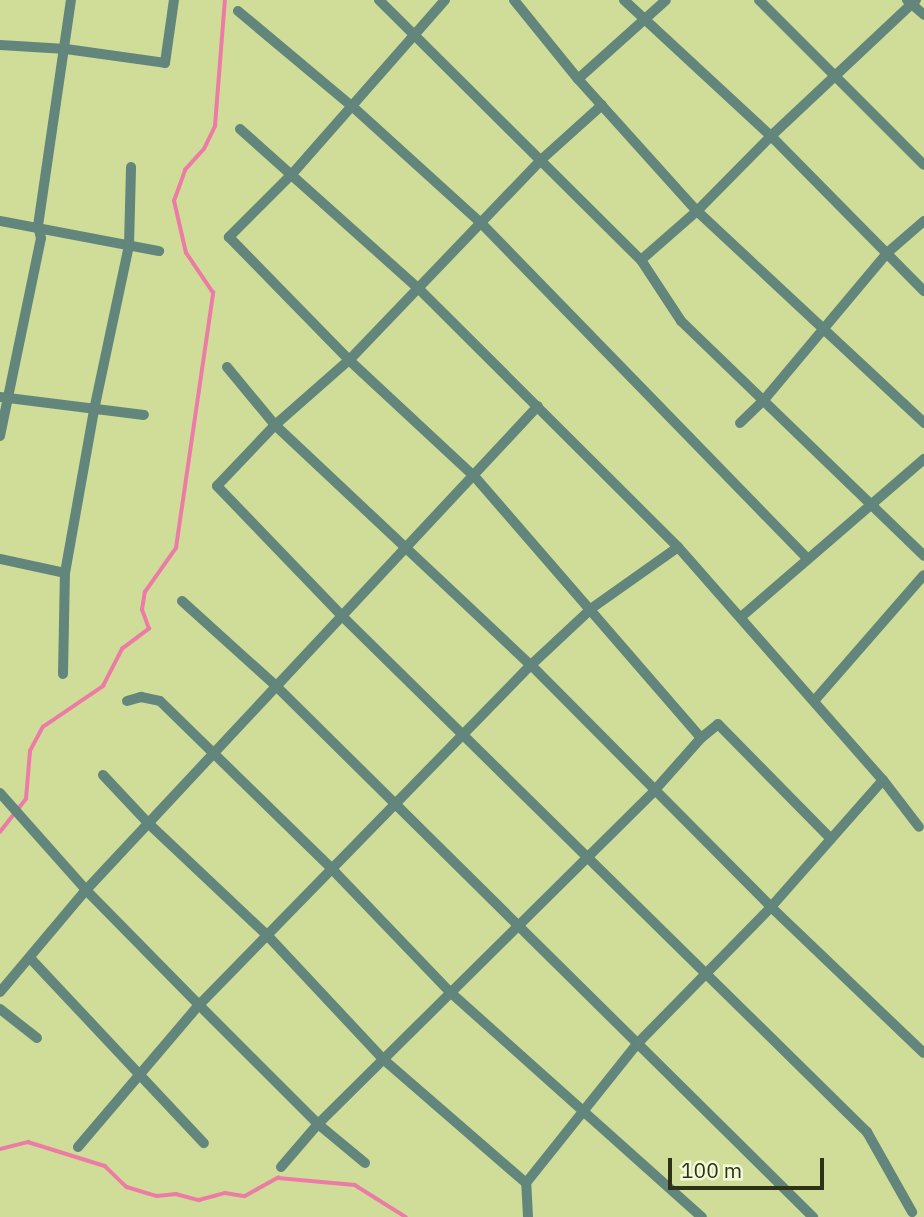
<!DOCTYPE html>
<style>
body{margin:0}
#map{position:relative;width:924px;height:1217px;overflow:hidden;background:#cfdd98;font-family:"IBM Plex Sans",sans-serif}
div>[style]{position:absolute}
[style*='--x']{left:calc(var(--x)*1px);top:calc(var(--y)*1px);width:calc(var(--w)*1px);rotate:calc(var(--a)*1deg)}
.stream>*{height:3.5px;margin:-1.75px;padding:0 1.75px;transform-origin:1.75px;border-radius:1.75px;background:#ec7ca6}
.minor>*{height:10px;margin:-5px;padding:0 5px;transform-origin:5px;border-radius:5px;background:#62857c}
span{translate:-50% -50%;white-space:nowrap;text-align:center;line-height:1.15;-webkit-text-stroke:5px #f2fad7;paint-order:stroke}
.scale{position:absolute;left:668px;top:1158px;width:156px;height:32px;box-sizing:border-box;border:4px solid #2e3317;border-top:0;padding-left:9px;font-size:21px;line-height:24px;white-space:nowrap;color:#2e3317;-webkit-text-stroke:5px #f2fad7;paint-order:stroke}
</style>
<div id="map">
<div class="stream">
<i style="--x:0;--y:832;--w:42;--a:-51.8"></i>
<i style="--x:26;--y:799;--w:48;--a:-85.2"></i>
<i style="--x:30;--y:751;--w:27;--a:-62"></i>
<i style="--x:43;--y:727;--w:73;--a:-34.3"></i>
<i style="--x:103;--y:686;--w:42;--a:-62.8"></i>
<i style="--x:122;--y:649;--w:34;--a:-37"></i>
<i style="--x:149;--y:629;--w:20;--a:-110"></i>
<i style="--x:142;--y:610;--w:18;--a:-81"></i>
<i style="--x:145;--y:592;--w:54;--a:-54.8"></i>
<i style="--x:176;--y:548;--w:258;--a:-81.7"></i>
<i style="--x:213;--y:293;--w:48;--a:-124"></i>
<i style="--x:186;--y:253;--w:53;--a:-103"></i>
<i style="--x:174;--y:201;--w:33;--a:-70"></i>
<i style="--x:185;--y:170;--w:28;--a:-48"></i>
<i style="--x:204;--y:149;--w:25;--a:-64"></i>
<i style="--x:215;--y:126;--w:126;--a:-85.5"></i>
<i style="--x:0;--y:1149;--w:29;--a:-14"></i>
<i style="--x:28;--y:1142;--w:81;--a:17.3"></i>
<i style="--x:105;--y:1166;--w:30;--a:44"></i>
<i style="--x:127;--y:1187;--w:31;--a:17"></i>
<i style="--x:157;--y:1196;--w:19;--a:-6"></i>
<i style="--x:176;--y:1194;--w:24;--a:15"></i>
<i style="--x:199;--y:1200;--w:27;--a:-15"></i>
<i style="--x:225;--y:1193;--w:20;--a:9"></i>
<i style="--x:245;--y:1196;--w:38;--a:-29"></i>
<i style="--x:278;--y:1178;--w:77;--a:5.2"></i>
<i style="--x:355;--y:1185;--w:60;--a:32.1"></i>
</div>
<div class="minor">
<i style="--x:379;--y:0;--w:369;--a:44.8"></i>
<i style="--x:641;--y:260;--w:73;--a:56.7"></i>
<i style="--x:681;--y:321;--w:338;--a:44"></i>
<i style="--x:445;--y:0;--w:233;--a:131.3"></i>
<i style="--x:291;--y:175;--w:88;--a:135"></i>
<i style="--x:229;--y:237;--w:172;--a:45.7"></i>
<i style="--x:349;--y:360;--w:172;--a:42.9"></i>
<i style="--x:475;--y:477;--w:345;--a:49.1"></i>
<i style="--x:514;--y:0;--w:102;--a:51"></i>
<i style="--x:578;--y:79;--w:178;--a:48"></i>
<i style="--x:697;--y:211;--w:311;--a:43"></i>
<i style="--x:624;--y:0;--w:200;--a:42.8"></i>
<i style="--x:771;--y:136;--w:218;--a:45.4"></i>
<i style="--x:759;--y:0;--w:233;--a:45"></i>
<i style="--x:907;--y:0;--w:23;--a:41"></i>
<i style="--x:238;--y:11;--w:150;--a:39.9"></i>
<i style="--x:353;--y:107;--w:174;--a:42.2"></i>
<i style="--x:482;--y:224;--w:467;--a:45.8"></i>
<i style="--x:0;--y:45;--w:66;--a:3.5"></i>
<i style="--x:66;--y:49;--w:100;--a:8"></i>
<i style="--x:165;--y:63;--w:64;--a:-81.9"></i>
<i style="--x:578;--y:79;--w:118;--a:-41.9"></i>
<i style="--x:602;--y:105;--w:82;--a:138"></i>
<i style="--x:541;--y:160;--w:277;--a:133.8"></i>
<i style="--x:349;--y:360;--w:98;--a:138.7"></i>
<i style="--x:275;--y:425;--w:84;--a:133.6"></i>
<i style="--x:217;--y:486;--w:179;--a:46.1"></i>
<i style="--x:341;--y:615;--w:738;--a:44.51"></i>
<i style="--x:867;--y:1132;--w:92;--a:60.6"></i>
<i style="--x:240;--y:129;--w:240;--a:41.8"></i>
<i style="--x:419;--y:289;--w:366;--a:44.9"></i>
<i style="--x:678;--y:547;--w:310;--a:48.7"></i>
<i style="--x:883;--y:780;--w:59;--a:52.5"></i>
<i style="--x:0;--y:221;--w:162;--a:10.7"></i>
<i style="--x:641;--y:260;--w:74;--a:-41.2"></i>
<i style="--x:697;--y:211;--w:105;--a:-45.4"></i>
<i style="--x:771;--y:136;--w:199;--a:-43.2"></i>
<i style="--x:227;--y:367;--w:75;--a:50.4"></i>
<i style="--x:275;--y:425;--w:351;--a:43.2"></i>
<i style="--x:531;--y:665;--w:341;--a:45.2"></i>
<i style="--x:771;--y:907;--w:211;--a:43.7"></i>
<i style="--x:0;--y:397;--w:145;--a:7.1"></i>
<i style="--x:740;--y:423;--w:32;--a:-44"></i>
<i style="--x:763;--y:401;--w:193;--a:-50"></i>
<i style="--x:887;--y:253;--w:49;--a:-40.9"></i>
<i style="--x:0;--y:436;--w:202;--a:-78.3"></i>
<i style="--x:41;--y:238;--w:12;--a:-104"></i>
<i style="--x:38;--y:226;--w:228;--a:-81.7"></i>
<i style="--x:0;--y:559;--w:66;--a:12.2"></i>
<i style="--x:182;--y:601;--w:125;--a:42.1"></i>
<i style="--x:275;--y:685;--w:757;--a:44.68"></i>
<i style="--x:741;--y:617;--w:242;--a:-40.8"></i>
<i style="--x:63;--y:674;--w:101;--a:-88.9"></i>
<i style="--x:65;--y:573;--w:166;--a:-79.9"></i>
<i style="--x:94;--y:410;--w:169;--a:-78"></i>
<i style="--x:129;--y:245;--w:78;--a:-88.5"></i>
<i style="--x:127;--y:701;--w:15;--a:-16"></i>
<i style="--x:141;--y:697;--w:19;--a:12"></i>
<i style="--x:160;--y:701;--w:239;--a:44.3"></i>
<i style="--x:331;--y:868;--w:172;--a:46.2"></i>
<i style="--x:450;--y:992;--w:338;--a:41.8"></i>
<i style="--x:814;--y:701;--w:167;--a:-48.9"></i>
<i style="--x:103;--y:775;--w:66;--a:46.8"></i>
<i style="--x:148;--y:823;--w:163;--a:43.3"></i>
<i style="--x:267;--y:935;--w:170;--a:46.9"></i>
<i style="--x:383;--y:1059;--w:189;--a:40.9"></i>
<i style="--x:0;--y:793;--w:130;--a:48.4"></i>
<i style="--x:86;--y:890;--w:161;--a:45.5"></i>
<i style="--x:199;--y:1005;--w:168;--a:45"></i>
<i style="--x:318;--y:1124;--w:61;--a:39.7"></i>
<i style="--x:30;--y:958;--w:254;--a:46.8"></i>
<i style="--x:0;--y:992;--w:133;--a:-49.9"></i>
<i style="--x:86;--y:890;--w:662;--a:-46.96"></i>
<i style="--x:0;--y:1009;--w:47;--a:38.1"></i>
<i style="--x:78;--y:1147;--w:187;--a:-49.6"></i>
<i style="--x:199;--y:1005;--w:475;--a:-45.7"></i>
<i style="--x:531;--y:665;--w:83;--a:-43.1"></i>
<i style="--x:592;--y:608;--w:105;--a:-35.3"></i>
<i style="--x:281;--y:1167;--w:57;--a:-49.3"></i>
<i style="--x:318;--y:1124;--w:473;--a:-44.7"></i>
<i style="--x:654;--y:791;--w:71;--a:-48.4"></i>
<i style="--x:701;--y:738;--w:22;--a:-39"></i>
<i style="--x:718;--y:724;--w:161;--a:45.5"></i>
<i style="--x:528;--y:1217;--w:34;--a:-93"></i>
<i style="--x:526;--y:1183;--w:178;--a:-51.4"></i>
<i style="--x:637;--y:1044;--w:192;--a:-45.6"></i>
<i style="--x:771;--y:907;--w:169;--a:-48.6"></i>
</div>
<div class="scale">100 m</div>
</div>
